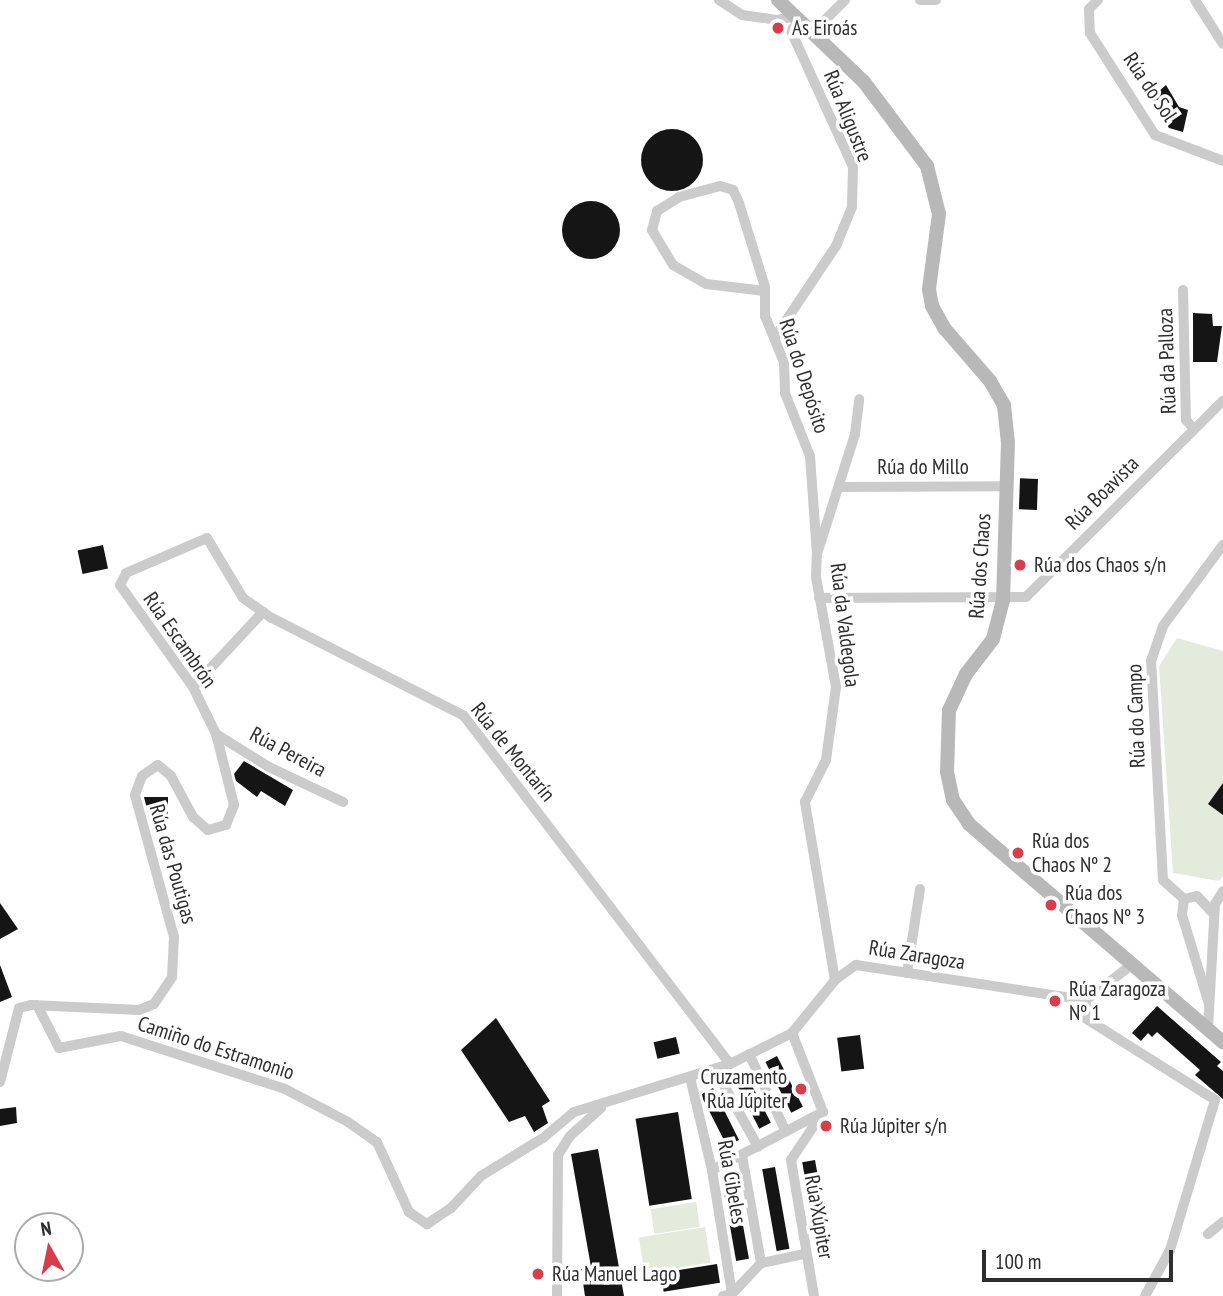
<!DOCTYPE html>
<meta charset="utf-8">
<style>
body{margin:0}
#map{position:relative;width:1223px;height:1296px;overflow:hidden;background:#fff;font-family:"PT Sans Narrow",sans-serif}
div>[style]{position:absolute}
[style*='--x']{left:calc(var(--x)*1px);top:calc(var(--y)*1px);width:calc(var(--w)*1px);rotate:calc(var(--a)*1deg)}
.green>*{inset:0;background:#e4eadc;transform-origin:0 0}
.building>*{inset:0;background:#151515;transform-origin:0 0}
.round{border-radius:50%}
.street>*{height:10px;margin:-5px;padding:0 5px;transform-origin:5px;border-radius:5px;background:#cbcbcb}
.secondary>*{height:14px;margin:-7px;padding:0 7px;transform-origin:7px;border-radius:7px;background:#b8b8b8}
.dots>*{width:19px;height:19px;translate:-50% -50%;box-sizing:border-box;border:4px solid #fff;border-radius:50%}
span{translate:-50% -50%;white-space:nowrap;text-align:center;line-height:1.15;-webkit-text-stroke:7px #fff;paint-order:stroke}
.poi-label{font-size:21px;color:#2e2e2e}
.left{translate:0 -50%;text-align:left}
.right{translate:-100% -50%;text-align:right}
.street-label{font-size:21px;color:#2e2e2e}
.north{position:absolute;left:14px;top:1212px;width:70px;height:70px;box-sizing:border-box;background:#fff;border:2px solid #ababab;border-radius:50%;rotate:351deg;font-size:19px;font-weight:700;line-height:28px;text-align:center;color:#2e2e2e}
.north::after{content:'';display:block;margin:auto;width:24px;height:32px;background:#d83d4c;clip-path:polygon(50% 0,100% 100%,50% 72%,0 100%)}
.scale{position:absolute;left:982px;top:1250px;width:191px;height:32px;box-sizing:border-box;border:4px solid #2e2e2e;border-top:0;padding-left:9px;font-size:21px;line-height:24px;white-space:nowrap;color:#2e2e2e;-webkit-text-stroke:5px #fff;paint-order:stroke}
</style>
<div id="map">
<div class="green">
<i style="clip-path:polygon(1177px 638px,1223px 651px,1223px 876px,1219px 881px,1173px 873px,1159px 666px)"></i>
<i style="left:696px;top:1202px;width:25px;height:46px;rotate:81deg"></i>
<i style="left:705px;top:1227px;width:36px;height:67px;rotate:81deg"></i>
</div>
<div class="building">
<i style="clip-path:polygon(1166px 85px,1179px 107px,1188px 110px,1183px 132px,1169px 128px,1151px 98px)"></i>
<i class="round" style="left:641px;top:129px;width:62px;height:62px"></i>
<i class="round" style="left:562px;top:201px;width:58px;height:58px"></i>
<i style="clip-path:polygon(1193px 313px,1212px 314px,1213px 326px,1222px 326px,1217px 362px,1193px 362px)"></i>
<i style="left:1038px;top:479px;width:31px;height:18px;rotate:92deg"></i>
<i style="left:103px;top:545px;width:24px;height:26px;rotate:78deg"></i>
<i style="clip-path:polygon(244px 761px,293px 790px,285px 806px,261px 791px,257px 797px,236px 781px,234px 774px)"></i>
<i style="clip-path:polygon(1223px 783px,1223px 815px,1208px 804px)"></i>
<i style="clip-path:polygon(144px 797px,168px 797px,168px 818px,150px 821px)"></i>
<i style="clip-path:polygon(0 903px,18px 929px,0 939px)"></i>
<i style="clip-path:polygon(0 965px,12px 997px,0 1002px)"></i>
<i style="clip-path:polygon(1157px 1006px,1221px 1062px,1217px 1066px,1223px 1071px,1223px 1099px,1195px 1075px,1200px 1070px,1157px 1032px,1152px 1037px,1148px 1033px,1141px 1041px,1132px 1033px)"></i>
<i style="clip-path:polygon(496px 1018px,550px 1101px,542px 1106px,548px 1123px,534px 1132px,525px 1116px,509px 1122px,461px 1050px)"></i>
<i style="left:860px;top:1035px;width:34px;height:23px;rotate:83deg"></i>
<i style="left:676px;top:1037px;width:17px;height:23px;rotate:77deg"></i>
<i style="left:777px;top:1056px;width:57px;height:13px;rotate:63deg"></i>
<i style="left:745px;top:1072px;width:57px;height:13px;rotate:63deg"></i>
<i style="clip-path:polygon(713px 1088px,739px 1140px,727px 1146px,703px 1099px,702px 1094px)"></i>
<i style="clip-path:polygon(16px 1107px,17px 1123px,0 1126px,0 1109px)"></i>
<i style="left:678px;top:1112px;width:88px;height:43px;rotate:81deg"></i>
<i style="clip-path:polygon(598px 1149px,615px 1245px,624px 1296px,585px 1296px,581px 1269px,591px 1267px,571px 1154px)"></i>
<i style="left:815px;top:1160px;width:85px;height:13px;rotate:80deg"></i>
<i style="left:775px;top:1167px;width:83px;height:13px;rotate:80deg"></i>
<i style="left:734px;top:1174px;width:86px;height:13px;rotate:80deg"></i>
<i style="left:717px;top:1264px;width:19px;height:57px;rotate:81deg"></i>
</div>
<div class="street">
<i style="--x:719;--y:0;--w:27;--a:33"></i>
<i style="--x:742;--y:15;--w:35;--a:8"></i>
<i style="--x:777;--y:20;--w:20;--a:-11"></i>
<i style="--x:920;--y:0;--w:16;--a:0"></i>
<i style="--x:1098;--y:0;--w:13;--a:135"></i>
<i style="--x:1089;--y:9;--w:24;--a:88"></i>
<i style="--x:1090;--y:33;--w:121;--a:57.5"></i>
<i style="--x:1155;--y:135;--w:73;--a:20.9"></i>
<i style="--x:1195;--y:0;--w:52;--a:57.5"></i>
<i style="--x:814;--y:31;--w:44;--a:-45"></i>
<i style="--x:1183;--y:290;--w:130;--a:88.7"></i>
<i style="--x:1186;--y:420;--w:12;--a:48"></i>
<i style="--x:765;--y:291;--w:59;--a:-173.2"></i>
<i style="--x:706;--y:284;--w:38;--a:-150"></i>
<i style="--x:673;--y:265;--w:41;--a:-121"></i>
<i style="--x:652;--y:230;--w:20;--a:-75"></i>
<i style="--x:657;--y:211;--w:26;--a:-32"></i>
<i style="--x:679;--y:197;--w:42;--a:-15"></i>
<i style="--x:720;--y:186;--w:14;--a:17"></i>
<i style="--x:733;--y:190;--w:14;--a:65"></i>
<i style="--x:739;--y:203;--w:88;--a:72.8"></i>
<i style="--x:765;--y:287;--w:29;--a:90"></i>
<i style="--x:765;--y:316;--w:50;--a:67.6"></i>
<i style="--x:784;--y:362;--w:31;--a:88"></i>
<i style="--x:785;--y:393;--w:68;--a:68.4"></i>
<i style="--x:810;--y:456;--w:98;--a:85.9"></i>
<i style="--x:775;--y:337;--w:110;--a:-56.2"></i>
<i style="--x:836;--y:246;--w:42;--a:-67.7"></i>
<i style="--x:852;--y:207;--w:40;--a:-88.6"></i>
<i style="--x:853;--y:167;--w:149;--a:-114.5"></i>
<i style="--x:791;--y:31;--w:15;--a:-53"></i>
<i style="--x:841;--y:487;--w:165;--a:-0.3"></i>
<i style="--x:819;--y:598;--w:207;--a:-0.3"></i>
<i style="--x:1026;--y:597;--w:278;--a:-44.9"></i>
<i style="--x:193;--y:687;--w:103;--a:-47"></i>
<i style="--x:216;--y:734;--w:62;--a:31.9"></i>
<i style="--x:269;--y:767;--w:82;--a:25.3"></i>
<i style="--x:1184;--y:899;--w:28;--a:-138"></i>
<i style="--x:1163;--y:880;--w:219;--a:-93.1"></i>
<i style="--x:1151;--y:661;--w:37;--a:-71"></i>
<i style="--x:1163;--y:626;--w:101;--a:-53.5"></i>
<i style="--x:1184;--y:899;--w:16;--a:97"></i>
<i style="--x:1182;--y:915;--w:93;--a:73.1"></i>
<i style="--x:1184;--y:899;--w:13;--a:-13"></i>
<i style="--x:1197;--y:896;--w:25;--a:47"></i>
<i style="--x:907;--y:973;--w:85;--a:-81.2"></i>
<i style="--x:835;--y:980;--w:181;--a:-99.6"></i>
<i style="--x:805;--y:802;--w:47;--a:-63.4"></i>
<i style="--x:826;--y:760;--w:74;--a:-82.2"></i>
<i style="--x:836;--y:687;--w:112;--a:-100.3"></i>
<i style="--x:816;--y:577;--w:23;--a:-88"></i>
<i style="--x:817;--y:554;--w:126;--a:-72.4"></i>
<i style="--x:855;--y:434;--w:35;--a:-83"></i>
<i style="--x:1086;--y:1000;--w:18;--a:93"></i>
<i style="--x:1085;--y:1018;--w:154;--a:32.2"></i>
<i style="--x:1215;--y:1100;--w:157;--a:106.7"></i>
<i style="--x:1170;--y:1250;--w:52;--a:118.5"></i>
<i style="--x:37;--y:1005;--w:48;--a:62.9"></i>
<i style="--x:59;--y:1048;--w:63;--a:-11"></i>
<i style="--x:121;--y:1036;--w:172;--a:17.9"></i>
<i style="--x:285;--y:1089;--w:71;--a:27.6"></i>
<i style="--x:348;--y:1122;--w:35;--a:35"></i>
<i style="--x:377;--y:1142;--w:77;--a:65.4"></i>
<i style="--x:409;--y:1212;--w:22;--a:34"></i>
<i style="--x:427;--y:1224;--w:29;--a:-34"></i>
<i style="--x:451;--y:1208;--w:44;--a:-46.8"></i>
<i style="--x:481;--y:1176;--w:73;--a:-31.5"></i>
<i style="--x:543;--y:1138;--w:40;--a:-40"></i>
<i style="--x:574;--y:1112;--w:163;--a:-17.1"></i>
<i style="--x:730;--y:1064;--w:69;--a:-26.6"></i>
<i style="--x:792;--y:1033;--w:68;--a:-50.9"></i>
<i style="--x:835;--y:980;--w:26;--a:-36"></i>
<i style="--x:856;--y:965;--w:233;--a:8.7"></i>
<i style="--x:1086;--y:1000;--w:56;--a:-37.7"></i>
<i style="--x:1208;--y:1029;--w:125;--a:-86.8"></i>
<i style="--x:1215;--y:904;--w:15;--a:-58"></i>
<i style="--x:792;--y:1033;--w:85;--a:68.6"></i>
<i style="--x:749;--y:1054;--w:86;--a:64.6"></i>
<i style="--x:715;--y:1069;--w:89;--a:61.1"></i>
<i style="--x:690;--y:1077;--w:96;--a:76.7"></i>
<i style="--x:712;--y:1170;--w:126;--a:80.8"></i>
<i style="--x:0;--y:1082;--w:76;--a:-75.6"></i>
<i style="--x:19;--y:1008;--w:12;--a:-14"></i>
<i style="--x:31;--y:1005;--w:108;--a:2.7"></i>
<i style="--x:139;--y:1010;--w:16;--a:-22"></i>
<i style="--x:154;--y:1004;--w:32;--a:-56"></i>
<i style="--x:172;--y:977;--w:40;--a:-87.1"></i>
<i style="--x:174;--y:937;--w:147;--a:-105.4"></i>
<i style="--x:135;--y:795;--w:20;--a:-70"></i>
<i style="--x:142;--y:776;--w:19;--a:-35"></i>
<i style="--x:158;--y:765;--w:17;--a:40"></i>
<i style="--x:171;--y:776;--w:47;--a:61.8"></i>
<i style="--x:193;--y:817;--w:20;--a:41"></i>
<i style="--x:208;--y:830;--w:19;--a:-16"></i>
<i style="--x:226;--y:825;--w:22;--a:-68"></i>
<i style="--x:234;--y:805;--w:73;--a:-104.2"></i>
<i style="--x:216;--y:734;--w:52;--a:-116.1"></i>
<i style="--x:193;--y:687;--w:125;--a:-125.6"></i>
<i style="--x:120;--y:585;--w:13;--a:-63"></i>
<i style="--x:126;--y:573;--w:88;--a:-23.4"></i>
<i style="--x:207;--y:538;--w:70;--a:59"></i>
<i style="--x:243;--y:598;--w:35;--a:35"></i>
<i style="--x:272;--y:618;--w:216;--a:27"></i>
<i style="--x:464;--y:716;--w:438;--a:52.6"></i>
<i style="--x:742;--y:1155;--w:110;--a:80"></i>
<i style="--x:712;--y:1170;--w:123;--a:-27.6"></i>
<i style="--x:1208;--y:1234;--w:19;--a:-39"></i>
<i style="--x:557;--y:1296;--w:141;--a:-89.6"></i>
<i style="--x:558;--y:1155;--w:22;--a:-58"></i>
<i style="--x:570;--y:1136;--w:42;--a:-42.1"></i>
<i style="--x:723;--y:1296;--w:9;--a:-13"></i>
<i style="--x:732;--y:1294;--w:42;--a:-46.9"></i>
<i style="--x:761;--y:1263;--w:45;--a:-11.6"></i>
<i style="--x:814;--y:1296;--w:138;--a:-99.6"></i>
<i style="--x:791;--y:1160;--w:58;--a:-56.3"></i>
</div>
<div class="secondary">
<i style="--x:778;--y:0;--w:119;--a:43.6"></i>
<i style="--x:864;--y:82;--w:105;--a:53.1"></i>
<i style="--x:927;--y:166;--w:49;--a:76"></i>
<i style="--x:939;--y:214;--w:76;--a:97.6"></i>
<i style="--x:929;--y:289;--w:17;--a:80"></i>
<i style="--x:932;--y:306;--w:26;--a:61"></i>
<i style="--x:945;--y:329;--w:69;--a:49.1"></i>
<i style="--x:990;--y:381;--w:28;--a:60"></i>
<i style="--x:1004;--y:405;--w:37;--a:84"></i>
<i style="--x:1008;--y:442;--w:158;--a:91.8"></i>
<i style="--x:1003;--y:600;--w:40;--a:104.4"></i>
<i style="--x:993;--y:639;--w:44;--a:127.6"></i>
<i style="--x:966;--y:674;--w:40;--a:115"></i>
<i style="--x:949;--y:710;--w:62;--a:91.8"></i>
<i style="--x:947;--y:772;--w:29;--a:78"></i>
<i style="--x:953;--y:800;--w:29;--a:56"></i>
<i style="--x:969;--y:824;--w:41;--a:41.1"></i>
<i style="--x:1000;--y:851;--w:294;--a:40.6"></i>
</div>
<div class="dots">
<i style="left:778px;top:28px;background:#d83d4c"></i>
<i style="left:1020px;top:565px;background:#d83d4c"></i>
<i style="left:1018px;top:853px;background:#d83d4c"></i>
<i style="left:1051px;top:905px;background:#d83d4c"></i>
<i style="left:1055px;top:1001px;background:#d83d4c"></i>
<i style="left:801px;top:1089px;background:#d83d4c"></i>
<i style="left:826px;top:1126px;background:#d83d4c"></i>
<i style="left:538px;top:1274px;background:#d83d4c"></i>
</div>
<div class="poi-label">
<span class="left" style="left:792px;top:28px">As Eiroás</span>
<span class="left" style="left:1034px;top:565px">Rúa dos Chaos s/n</span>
<span class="left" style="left:1032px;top:853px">Rúa dos<br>Chaos Nº 2</span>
<span class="left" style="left:1065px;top:905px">Rúa dos<br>Chaos Nº 3</span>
<span class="left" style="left:1069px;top:1001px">Rúa Zaragoza<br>Nº 1</span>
<span class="right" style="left:787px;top:1089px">Cruzamento<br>Rúa Júpiter</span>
<span class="left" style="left:840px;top:1126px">Rúa Júpiter s/n</span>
<span class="left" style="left:552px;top:1274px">Rúa Manuel Lago</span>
</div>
<div class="street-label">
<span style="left:1150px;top:87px;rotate:56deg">Rúa do Sol</span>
<span style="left:848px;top:116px;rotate:68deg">Rúa Aligustre</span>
<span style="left:1167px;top:361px;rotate:-92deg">Rúa da Palloza</span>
<span style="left:804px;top:376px;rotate:72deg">Rúa do Depósito</span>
<span style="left:923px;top:467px">Rúa do Millo</span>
<span style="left:1102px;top:493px;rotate:-45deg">Rúa Boavista</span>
<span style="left:980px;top:566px;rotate:-86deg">Rúa dos Chaos</span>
<span style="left:845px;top:625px;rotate:83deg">Rúa da Valdegola</span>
<span style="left:180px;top:640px;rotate:55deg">Rúa Escambrón</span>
<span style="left:1136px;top:716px;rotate:-92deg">Rúa do Campo</span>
<span style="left:288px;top:752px;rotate:28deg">Rúa Pereira</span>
<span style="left:513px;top:752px;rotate:51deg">Rúa de Montarín</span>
<span style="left:173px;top:864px;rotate:74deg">Rúa das Poutigas</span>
<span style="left:917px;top:955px;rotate:9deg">Rúa Zaragoza</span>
<span style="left:216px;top:1048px;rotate:18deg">Camiño do Estramonio</span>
<span style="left:732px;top:1182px;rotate:80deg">Rúa Cibeles</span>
<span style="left:819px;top:1217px;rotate:80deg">Rúa Xúpiter</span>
</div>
<div class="north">N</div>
<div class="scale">100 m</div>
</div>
